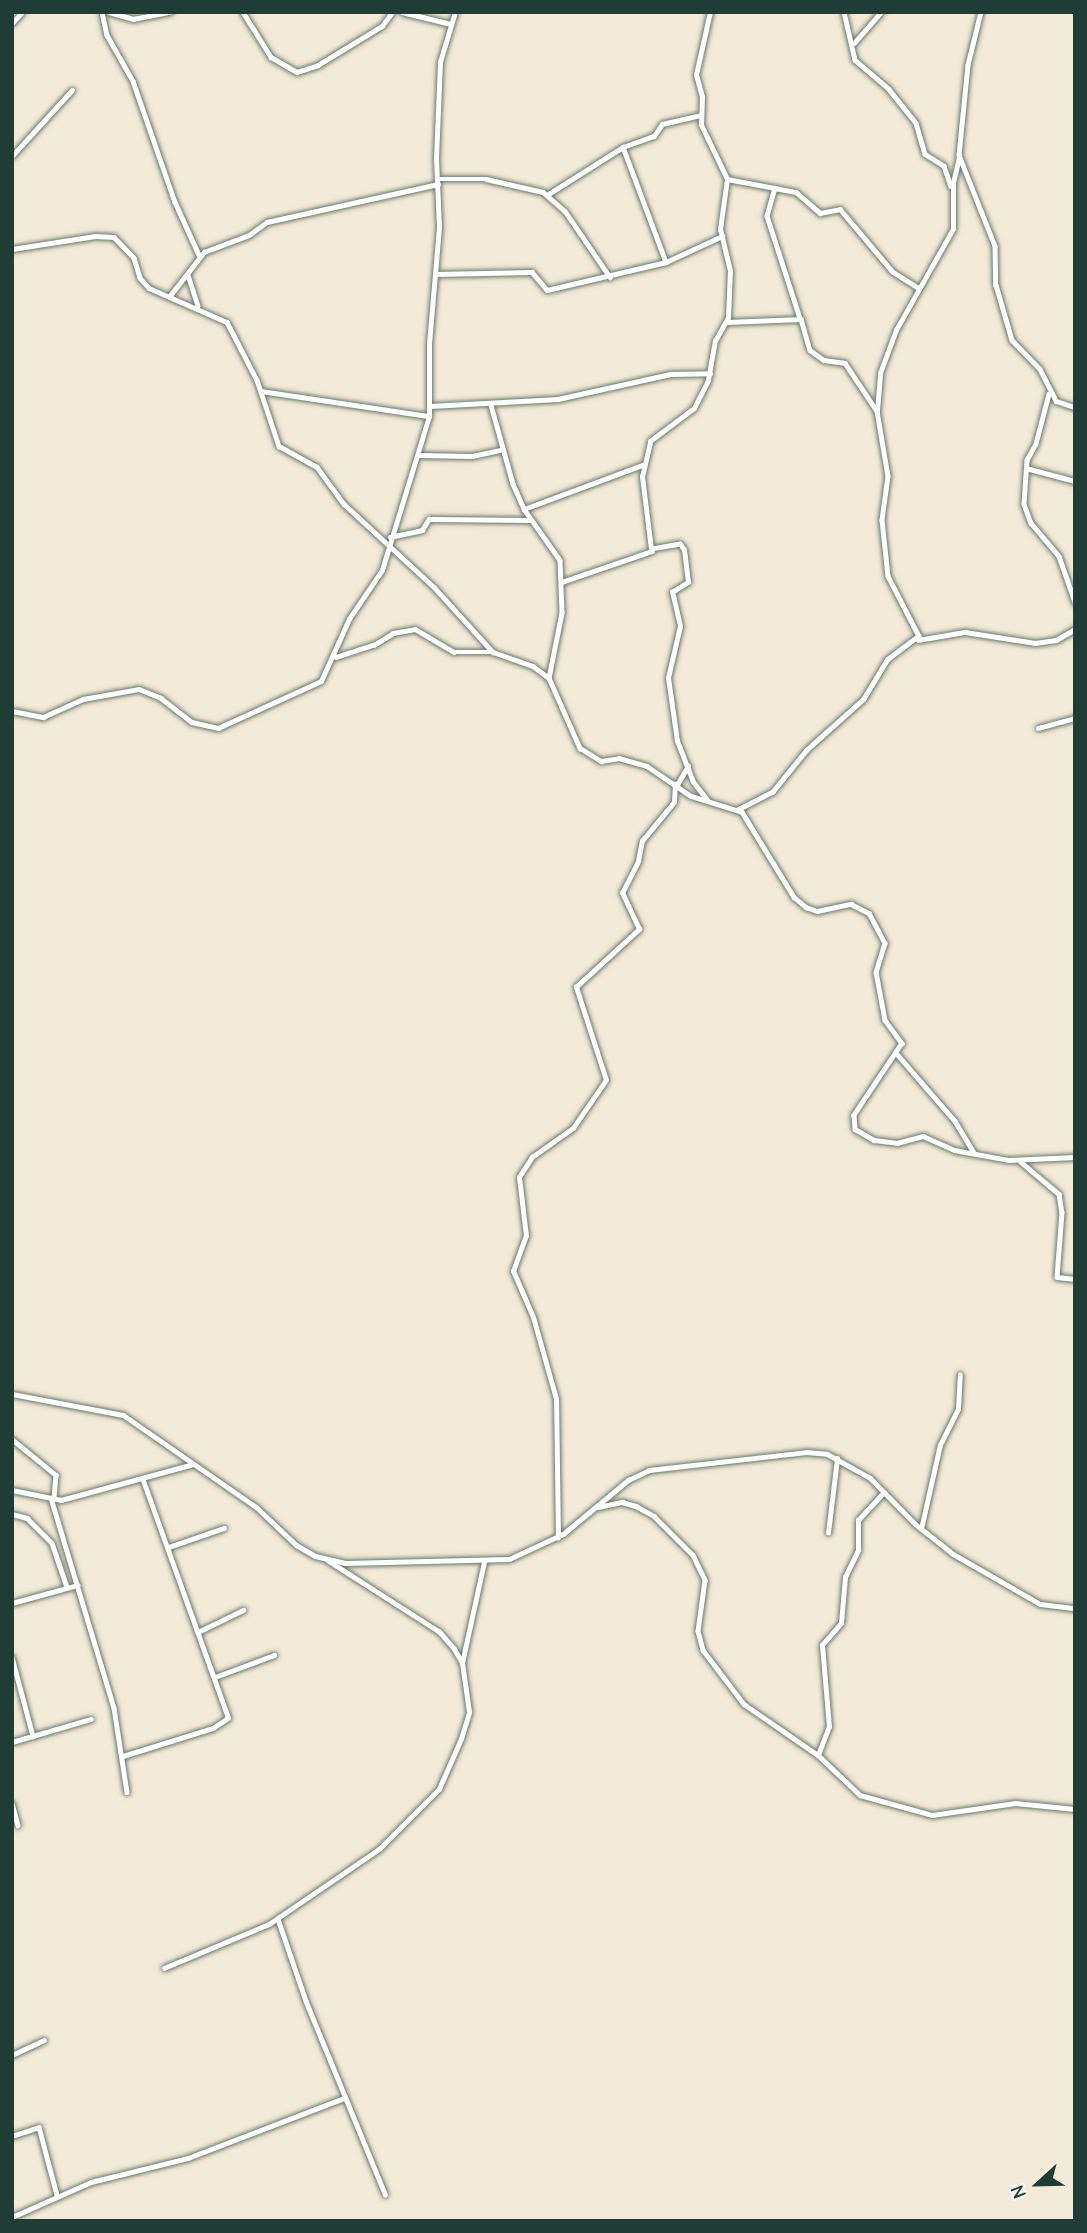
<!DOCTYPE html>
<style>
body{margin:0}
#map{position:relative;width:1087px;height:2233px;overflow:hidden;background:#f3ead8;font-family:"Comic Neue",sans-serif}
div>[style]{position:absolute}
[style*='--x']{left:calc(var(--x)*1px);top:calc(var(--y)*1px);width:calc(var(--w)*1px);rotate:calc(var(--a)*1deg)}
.roads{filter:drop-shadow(0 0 2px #697a6d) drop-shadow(0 0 2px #697a6d)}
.minor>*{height:4.5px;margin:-2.25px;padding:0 2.25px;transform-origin:2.25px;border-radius:2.25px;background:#fff}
.tertiary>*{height:5px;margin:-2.5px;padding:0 2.5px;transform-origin:2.5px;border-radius:2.5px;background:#fff}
span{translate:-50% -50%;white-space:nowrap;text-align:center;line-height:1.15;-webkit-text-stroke:5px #f6f6f2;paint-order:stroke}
.frame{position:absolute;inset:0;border:14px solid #1f3d34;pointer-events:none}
.north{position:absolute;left:1003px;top:2149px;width:70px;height:70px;-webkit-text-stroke:5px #f6f6f2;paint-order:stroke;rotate:248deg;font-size:19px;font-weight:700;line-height:28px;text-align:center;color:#1f3d34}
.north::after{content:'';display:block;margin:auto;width:24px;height:32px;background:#1f3d34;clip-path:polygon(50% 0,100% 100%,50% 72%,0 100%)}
</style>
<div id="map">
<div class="roads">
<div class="minor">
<i style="--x:102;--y:12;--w:24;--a:78"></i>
<i style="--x:107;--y:35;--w:53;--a:60.5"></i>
<i style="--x:133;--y:81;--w:128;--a:70.9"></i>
<i style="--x:175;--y:202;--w:58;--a:65.6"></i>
<i style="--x:109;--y:12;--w:25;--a:16"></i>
<i style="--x:133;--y:19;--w:38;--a:-11"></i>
<i style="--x:243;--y:12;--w:53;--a:58.1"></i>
<i style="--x:271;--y:57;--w:30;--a:30"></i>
<i style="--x:297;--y:72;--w:22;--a:-18"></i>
<i style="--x:318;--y:65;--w:75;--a:-31.4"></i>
<i style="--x:382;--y:26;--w:17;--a:-54"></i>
<i style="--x:402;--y:12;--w:50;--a:13.8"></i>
<i style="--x:844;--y:12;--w:49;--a:77.1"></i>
<i style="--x:855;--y:60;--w:43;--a:40.3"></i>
<i style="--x:888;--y:88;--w:45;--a:51.3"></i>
<i style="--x:916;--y:123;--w:32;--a:74"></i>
<i style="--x:925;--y:154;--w:22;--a:32"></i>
<i style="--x:944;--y:166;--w:21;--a:71"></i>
<i style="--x:981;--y:12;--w:55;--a:103.8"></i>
<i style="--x:968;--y:65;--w:90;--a:95.7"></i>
<i style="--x:959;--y:155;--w:98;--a:68.4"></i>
<i style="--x:995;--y:246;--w:39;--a:89"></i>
<i style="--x:996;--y:285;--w:57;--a:73.8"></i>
<i style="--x:1012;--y:340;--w:40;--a:46"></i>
<i style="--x:1040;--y:369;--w:36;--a:63"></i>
<i style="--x:1056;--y:401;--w:20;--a:18"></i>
<i style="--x:854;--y:43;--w:41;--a:-48.9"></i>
<i style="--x:623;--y:147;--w:123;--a:69.5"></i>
<i style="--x:12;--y:156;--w:89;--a:-47.7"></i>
<i style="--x:437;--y:179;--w:49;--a:0"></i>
<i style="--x:486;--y:179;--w:58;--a:12.8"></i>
<i style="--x:543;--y:192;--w:29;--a:41"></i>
<i style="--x:565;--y:211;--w:80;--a:55.7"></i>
<i style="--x:727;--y:179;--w:49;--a:10.6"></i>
<i style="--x:775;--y:188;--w:29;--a:106"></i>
<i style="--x:767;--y:216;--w:107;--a:72.1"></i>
<i style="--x:775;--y:188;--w:21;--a:11"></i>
<i style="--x:796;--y:192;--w:32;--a:41"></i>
<i style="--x:820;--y:213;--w:20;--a:-11"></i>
<i style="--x:840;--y:209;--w:82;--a:49.9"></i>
<i style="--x:893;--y:272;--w:31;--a:32"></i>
<i style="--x:547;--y:195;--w:90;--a:-32.3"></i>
<i style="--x:623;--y:147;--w:33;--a:-20"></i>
<i style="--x:654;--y:136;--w:14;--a:-56"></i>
<i style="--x:662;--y:124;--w:39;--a:-13"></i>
<i style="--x:12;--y:249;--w:84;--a:-8.9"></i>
<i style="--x:95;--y:236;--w:19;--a:3"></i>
<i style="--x:114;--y:237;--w:29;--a:46"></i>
<i style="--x:134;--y:258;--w:21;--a:73"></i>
<i style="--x:140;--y:278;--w:13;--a:48"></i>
<i style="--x:149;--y:288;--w:85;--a:23.6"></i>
<i style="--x:227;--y:322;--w:65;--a:62.7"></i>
<i style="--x:257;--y:380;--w:70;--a:71.6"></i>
<i style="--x:279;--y:446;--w:43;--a:28.9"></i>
<i style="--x:317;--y:467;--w:46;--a:53.9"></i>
<i style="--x:344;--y:504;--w:122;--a:42.7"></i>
<i style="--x:434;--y:587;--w:88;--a:47.8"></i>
<i style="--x:493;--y:652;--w:42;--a:19.3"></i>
<i style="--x:533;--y:666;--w:20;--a:37"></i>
<i style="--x:549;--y:678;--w:77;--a:66.1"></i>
<i style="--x:580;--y:748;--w:25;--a:32"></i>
<i style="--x:601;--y:761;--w:18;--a:-9"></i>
<i style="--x:619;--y:758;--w:29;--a:16"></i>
<i style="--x:647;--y:766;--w:53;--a:34.3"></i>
<i style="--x:691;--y:796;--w:53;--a:17.4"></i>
<i style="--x:742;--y:812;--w:100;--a:58.5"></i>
<i style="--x:794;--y:897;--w:16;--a:40"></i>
<i style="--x:806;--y:907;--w:12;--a:20"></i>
<i style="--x:817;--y:911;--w:35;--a:-12"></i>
<i style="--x:851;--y:904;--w:20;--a:27"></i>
<i style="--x:869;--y:913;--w:34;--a:62"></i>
<i style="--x:885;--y:943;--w:30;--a:107"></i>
<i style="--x:876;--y:972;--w:49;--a:79.4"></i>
<i style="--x:885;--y:1020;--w:29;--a:54"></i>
<i style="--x:902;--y:1043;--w:87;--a:123.7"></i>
<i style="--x:854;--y:1115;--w:14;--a:86"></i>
<i style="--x:855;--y:1129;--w:22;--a:30"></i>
<i style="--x:874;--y:1140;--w:23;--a:7"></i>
<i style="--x:897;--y:1143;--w:27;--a:-15"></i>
<i style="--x:923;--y:1136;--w:34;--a:24"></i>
<i style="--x:954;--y:1150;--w:56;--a:10.3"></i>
<i style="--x:1009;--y:1160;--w:66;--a:-2.6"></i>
<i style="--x:435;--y:274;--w:97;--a:-1.2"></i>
<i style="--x:532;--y:272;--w:23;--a:50"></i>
<i style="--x:547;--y:290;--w:122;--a:-13.2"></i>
<i style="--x:666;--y:262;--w:62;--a:-24.9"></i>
<i style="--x:188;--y:275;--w:32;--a:72"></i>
<i style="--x:169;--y:297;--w:57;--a:-52.1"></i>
<i style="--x:204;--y:252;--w:48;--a:-20.7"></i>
<i style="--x:249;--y:235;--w:22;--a:-36"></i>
<i style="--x:267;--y:222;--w:175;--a:-12.5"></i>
<i style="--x:727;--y:322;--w:74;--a:-2.3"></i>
<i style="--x:801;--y:319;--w:32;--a:74"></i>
<i style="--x:810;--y:350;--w:17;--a:36"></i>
<i style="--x:824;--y:360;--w:21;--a:8"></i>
<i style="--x:845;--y:363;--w:58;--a:56.3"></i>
<i style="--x:877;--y:411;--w:66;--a:80.4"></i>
<i style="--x:888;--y:476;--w:44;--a:97.8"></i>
<i style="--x:882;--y:520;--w:56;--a:83.9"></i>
<i style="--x:888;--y:576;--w:68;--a:62.7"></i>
<i style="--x:919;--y:636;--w:39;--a:143"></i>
<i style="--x:888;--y:659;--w:47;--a:121"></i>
<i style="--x:864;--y:699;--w:76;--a:138.2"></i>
<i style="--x:807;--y:750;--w:54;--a:129"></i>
<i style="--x:773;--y:792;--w:39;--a:153"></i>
<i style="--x:261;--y:391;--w:170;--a:8.5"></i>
<i style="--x:1049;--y:394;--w:52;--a:104.6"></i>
<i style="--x:1036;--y:444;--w:18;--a:119"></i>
<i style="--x:1027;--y:460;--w:44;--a:93.9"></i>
<i style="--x:1024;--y:504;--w:20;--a:70"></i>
<i style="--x:1031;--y:523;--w:43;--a:49.7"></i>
<i style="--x:1059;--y:556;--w:49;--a:70.8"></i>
<i style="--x:491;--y:405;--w:82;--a:74.4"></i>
<i style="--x:513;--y:484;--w:27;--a:66"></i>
<i style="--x:524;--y:509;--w:62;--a:54.8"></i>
<i style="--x:560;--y:560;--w:53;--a:87.8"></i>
<i style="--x:562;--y:613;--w:66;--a:101.3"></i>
<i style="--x:430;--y:406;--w:128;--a:-3.1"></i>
<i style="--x:558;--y:399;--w:116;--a:-12.5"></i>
<i style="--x:671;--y:374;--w:39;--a:-1"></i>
<i style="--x:877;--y:410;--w:37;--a:-85"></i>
<i style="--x:880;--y:373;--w:46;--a:-69.6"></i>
<i style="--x:896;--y:330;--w:116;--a:-60.6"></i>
<i style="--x:953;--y:229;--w:46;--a:-90"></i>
<i style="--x:953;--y:183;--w:28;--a:-77"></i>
<i style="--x:419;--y:455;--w:53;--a:1.1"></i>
<i style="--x:472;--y:456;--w:29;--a:-12"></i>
<i style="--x:1026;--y:468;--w:51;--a:14.9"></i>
<i style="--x:524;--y:509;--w:126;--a:-20.4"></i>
<i style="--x:390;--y:537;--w:33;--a:-12"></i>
<i style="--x:422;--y:530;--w:13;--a:-58"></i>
<i style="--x:429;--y:519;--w:102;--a:0.6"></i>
<i style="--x:562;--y:582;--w:95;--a:-19"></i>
<i style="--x:918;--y:640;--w:48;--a:-9.7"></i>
<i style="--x:965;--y:632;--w:71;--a:8.9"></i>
<i style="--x:1035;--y:643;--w:21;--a:-8"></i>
<i style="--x:1056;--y:640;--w:22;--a:-30"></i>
<i style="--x:336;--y:657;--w:40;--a:-18"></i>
<i style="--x:374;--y:645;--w:22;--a:-32"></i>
<i style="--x:393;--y:633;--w:22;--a:-10"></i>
<i style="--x:415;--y:629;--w:45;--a:30.5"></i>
<i style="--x:454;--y:652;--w:38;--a:0"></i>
<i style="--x:12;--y:711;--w:32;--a:11"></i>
<i style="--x:43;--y:717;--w:44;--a:-24.2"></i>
<i style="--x:83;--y:699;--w:57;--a:-10.1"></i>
<i style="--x:139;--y:689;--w:24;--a:22"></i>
<i style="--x:161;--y:698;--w:39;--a:38"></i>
<i style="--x:192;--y:722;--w:27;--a:13"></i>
<i style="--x:218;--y:728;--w:113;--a:-24.5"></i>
<i style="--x:321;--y:681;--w:68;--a:-65.7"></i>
<i style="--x:349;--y:619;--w:59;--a:-56"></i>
<i style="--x:382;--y:570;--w:161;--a:-73"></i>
<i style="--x:429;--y:416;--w:72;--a:-90"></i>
<i style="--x:429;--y:344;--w:117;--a:-85.1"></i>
<i style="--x:439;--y:227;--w:69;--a:-92.5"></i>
<i style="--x:436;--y:158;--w:96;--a:-87.6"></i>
<i style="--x:440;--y:62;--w:52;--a:-73.3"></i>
<i style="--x:1038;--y:728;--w:38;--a:-15"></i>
<i style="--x:677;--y:785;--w:22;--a:-60"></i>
<i style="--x:707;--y:800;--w:23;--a:-128"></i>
<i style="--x:693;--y:782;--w:44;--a:-111.3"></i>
<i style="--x:677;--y:741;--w:64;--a:-98.1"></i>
<i style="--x:668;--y:678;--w:53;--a:-77"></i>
<i style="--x:680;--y:626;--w:35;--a:-103"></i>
<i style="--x:672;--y:592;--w:19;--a:-32"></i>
<i style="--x:688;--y:582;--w:32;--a:-97"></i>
<i style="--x:684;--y:550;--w:7;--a:-124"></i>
<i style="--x:680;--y:544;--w:29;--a:170"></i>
<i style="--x:651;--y:549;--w:73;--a:-97.1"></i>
<i style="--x:642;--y:477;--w:37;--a:-77"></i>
<i style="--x:650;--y:441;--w:55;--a:-36.9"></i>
<i style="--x:694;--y:408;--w:31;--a:-63"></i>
<i style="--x:708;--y:380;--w:40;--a:-80"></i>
<i style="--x:715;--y:341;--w:26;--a:-61"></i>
<i style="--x:728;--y:318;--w:47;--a:-87.6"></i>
<i style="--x:730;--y:271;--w:43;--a:-103.4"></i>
<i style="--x:720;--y:229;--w:50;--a:-82"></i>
<i style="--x:727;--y:179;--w:60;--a:-115.7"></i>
<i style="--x:701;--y:125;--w:28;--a:-88"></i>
<i style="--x:702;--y:97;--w:23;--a:-105"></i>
<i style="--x:696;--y:75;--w:65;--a:-77.5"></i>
<i style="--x:897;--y:1054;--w:89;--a:49.1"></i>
<i style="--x:955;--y:1121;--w:37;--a:59"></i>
<i style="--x:1021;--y:1162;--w:50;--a:40.1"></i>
<i style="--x:1059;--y:1194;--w:18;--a:81"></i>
<i style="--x:1062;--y:1212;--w:65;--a:94.4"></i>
<i style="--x:1057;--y:1277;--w:18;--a:6"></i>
<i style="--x:12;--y:1439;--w:57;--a:39.3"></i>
<i style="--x:56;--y:1475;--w:24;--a:95"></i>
<i style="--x:12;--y:1490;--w:50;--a:11.5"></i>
<i style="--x:61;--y:1500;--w:134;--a:-15.2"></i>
<i style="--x:51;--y:1498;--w:219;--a:73.3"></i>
<i style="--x:114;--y:1708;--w:85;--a:81.2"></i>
<i style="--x:598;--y:1507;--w:25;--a:-12"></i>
<i style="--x:622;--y:1502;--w:15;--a:16"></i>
<i style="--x:636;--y:1506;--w:21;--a:29"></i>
<i style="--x:654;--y:1516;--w:55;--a:45"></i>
<i style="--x:693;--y:1555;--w:28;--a:64"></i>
<i style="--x:705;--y:1580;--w:51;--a:97.8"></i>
<i style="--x:698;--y:1631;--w:20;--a:75"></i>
<i style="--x:703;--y:1650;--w:68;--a:52.8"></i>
<i style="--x:744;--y:1704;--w:90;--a:34.6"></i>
<i style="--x:818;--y:1755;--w:58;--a:43.6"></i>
<i style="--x:860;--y:1795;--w:75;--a:15.5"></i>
<i style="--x:932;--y:1815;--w:84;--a:-8.2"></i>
<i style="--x:1015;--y:1803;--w:60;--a:5.7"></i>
<i style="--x:12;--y:1514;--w:16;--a:15"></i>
<i style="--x:27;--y:1518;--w:35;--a:45"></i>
<i style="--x:52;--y:1543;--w:46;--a:71.2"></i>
<i style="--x:921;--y:1529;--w:86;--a:-77.3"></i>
<i style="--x:940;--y:1445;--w:40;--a:-63.4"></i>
<i style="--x:958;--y:1409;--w:34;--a:-87"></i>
<i style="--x:828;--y:1533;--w:75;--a:-83.1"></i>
<i style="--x:558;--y:1538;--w:139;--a:-90.8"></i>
<i style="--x:556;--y:1399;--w:85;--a:-105.7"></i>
<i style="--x:533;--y:1317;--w:50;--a:-113.5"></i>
<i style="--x:513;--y:1271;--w:37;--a:-70"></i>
<i style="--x:526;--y:1236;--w:59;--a:-96.8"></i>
<i style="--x:519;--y:1177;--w:24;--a:-57"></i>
<i style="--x:532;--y:1157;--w:50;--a:-35.3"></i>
<i style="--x:573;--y:1128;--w:58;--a:-55.5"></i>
<i style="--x:606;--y:1080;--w:98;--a:-107.9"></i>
<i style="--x:576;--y:987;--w:86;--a:-42.6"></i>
<i style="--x:639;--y:929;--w:40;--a:-115"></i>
<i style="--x:622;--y:893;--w:36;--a:-63"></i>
<i style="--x:638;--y:861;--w:20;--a:-79"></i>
<i style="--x:642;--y:841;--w:50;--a:-50.6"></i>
<i style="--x:674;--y:802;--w:18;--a:-87"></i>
<i style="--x:169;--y:1547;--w:58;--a:-19.1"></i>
<i style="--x:12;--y:1603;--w:68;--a:-15.3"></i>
<i style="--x:200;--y:1631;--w:48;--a:-26"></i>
<i style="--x:12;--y:1657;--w:82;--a:75.1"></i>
<i style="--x:462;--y:1663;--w:103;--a:-77.7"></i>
<i style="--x:215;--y:1677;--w:63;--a:-20.4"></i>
<i style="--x:12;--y:1742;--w:82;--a:-16.2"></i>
<i style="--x:818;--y:1755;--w:30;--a:-69"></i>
<i style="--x:829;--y:1727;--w:82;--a:-94.9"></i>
<i style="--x:822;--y:1645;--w:29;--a:-49"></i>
<i style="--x:841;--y:1623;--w:46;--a:-85"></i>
<i style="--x:845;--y:1577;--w:30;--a:-64"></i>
<i style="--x:858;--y:1550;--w:30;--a:-90"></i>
<i style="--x:858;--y:1520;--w:38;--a:-47"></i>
<i style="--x:123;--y:1756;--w:94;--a:-17.3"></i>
<i style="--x:213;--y:1728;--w:18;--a:-34"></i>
<i style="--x:228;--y:1718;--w:253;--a:-109.7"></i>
<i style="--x:12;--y:1803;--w:23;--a:75"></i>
<i style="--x:278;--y:1919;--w:87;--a:71.1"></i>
<i style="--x:306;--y:2001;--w:209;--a:67.7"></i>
<i style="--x:164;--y:1968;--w:114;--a:-22.7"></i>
<i style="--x:269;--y:1924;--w:133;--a:-34.3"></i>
<i style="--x:379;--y:1849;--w:85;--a:-45"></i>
<i style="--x:439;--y:1789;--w:55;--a:-66.3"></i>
<i style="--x:461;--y:1739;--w:28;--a:-73"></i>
<i style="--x:469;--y:1712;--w:49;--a:-98.1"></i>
<i style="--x:462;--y:1663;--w:16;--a:-120"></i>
<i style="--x:454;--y:1649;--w:23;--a:-131"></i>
<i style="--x:439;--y:1632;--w:132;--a:-147.4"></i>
<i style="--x:12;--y:2055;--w:35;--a:-25"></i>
<i style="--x:12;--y:2136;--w:28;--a:-18"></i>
<i style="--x:39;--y:2127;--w:70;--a:75.2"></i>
<i style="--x:12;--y:2217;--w:86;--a:-23.9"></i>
<i style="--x:91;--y:2182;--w:100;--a:-13.9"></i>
<i style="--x:188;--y:2158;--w:167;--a:-21"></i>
</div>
<div class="tertiary">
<i style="--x:12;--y:23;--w:15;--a:-48"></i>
<i style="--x:12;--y:1394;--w:113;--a:10.7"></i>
<i style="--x:123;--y:1415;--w:162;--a:34.7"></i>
<i style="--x:256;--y:1507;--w:55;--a:43.5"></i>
<i style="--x:296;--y:1545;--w:22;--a:30"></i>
<i style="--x:315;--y:1556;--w:31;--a:13"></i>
<i style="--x:345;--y:1563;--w:164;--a:-1.4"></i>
<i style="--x:509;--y:1559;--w:60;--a:-24.8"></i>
<i style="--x:563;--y:1534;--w:85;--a:-39.7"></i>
<i style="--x:628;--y:1480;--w:23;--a:-25"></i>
<i style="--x:649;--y:1470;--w:158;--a:-6.5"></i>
<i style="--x:806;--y:1452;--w:21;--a:5"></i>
<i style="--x:827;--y:1454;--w:49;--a:29.2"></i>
<i style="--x:870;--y:1478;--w:64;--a:45.6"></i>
<i style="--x:915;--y:1524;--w:48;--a:38.3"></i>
<i style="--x:953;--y:1554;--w:100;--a:29.9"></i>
<i style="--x:1040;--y:1604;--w:35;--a:7"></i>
</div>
</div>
<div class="frame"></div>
<div class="north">N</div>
</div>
